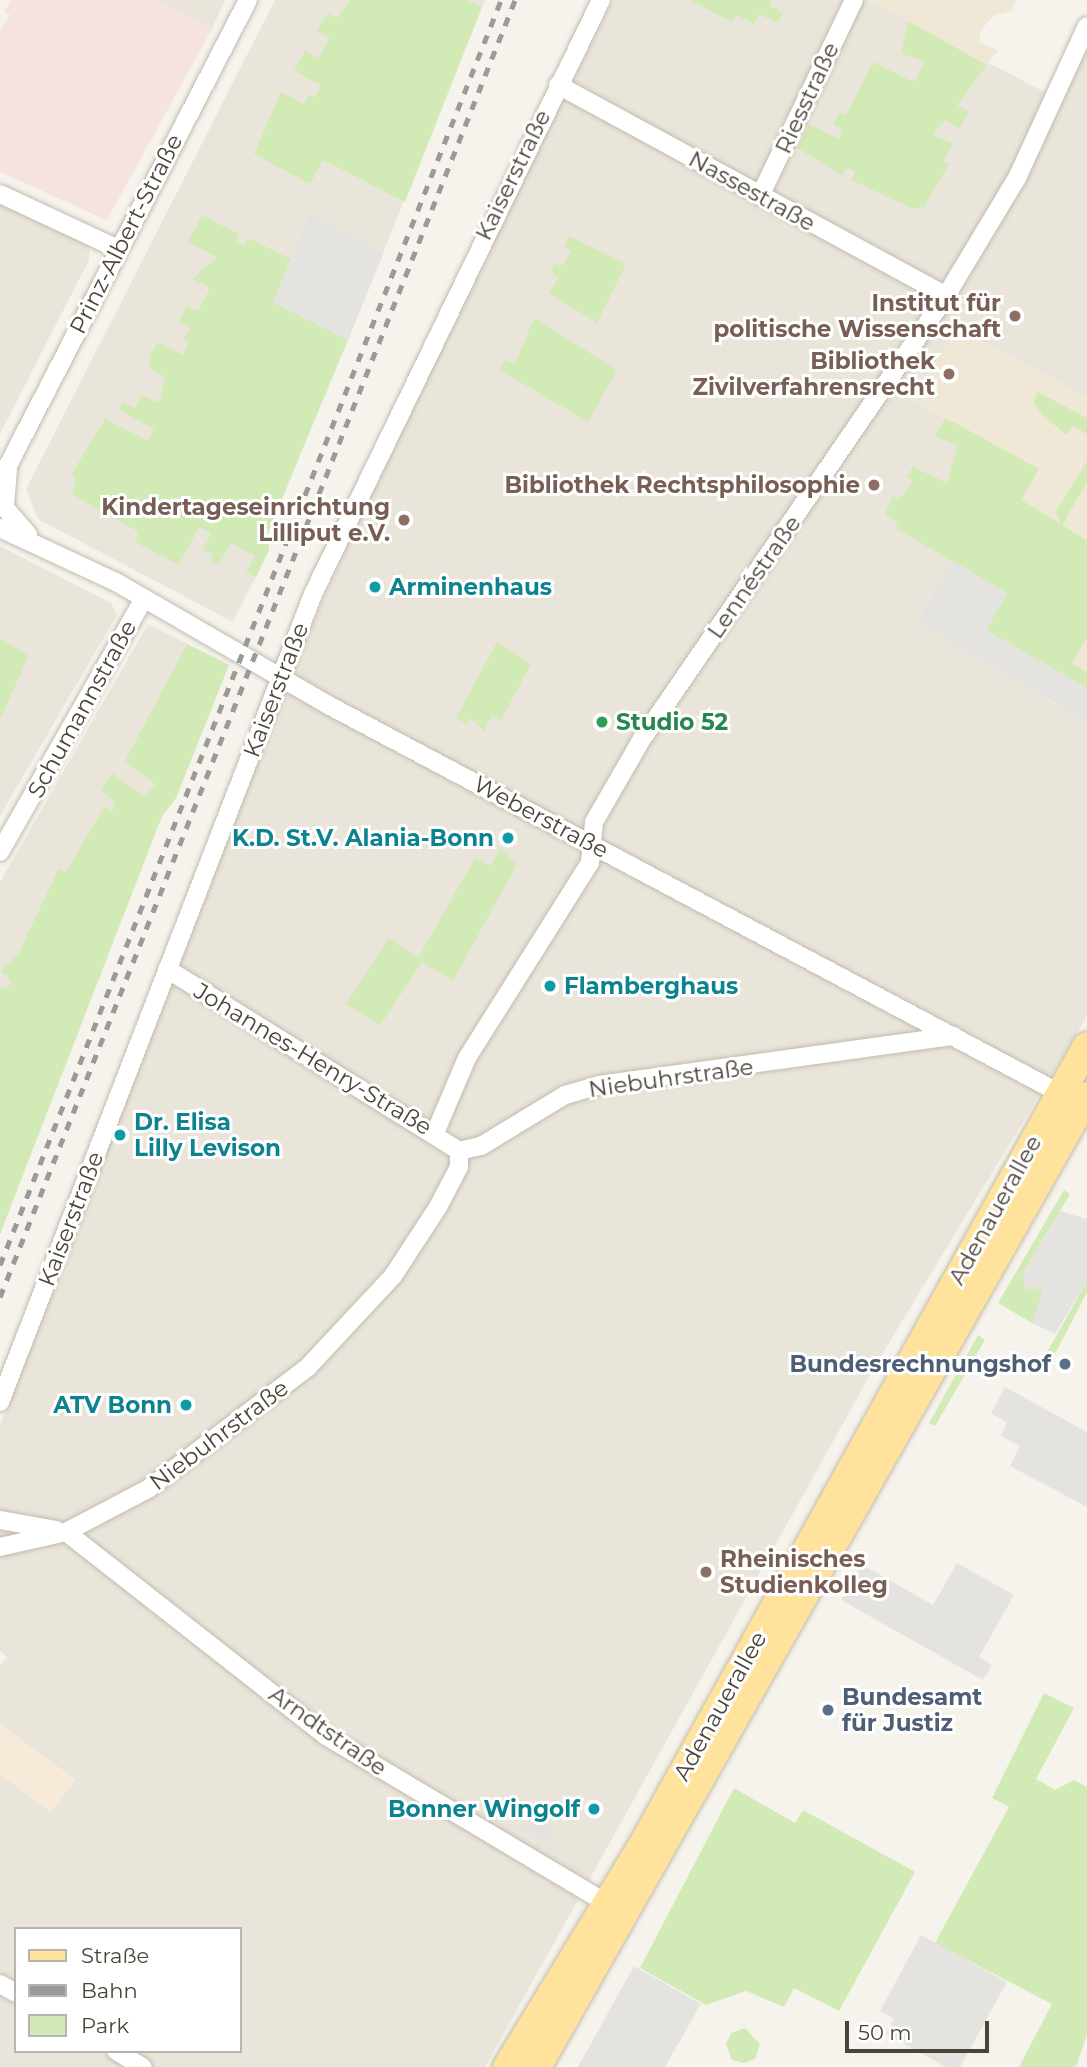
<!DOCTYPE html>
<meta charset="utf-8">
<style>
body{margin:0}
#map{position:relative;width:1087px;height:2067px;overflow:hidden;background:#f6f3ec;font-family:Montserrat,sans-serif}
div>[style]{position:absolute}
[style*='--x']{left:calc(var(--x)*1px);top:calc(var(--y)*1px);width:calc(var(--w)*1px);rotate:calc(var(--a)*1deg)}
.residential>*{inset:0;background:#eae5da}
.commercial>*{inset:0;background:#f7ead8}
.education>*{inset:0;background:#efe8d6}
.medical>*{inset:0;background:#f6e3e0}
.green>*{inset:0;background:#d2eab5}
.parking>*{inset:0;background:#e5e3e0;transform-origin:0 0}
.roads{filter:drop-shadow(0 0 2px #c2bbae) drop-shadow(0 0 2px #c2bbae)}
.minor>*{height:18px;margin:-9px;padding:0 9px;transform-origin:9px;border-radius:9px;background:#fff}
.primary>*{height:28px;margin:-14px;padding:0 14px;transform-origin:14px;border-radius:14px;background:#ffe39c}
.rail>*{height:5px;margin-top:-2.5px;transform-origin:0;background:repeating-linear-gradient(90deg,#9a9a9a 0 9px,transparent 0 18px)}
.dots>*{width:19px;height:19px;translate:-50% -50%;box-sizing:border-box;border:4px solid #fff;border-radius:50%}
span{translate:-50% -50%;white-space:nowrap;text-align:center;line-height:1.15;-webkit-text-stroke:6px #fff;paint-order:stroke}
.street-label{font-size:23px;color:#4b4439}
.education-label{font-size:23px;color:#785e54;font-weight:700}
.right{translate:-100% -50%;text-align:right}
.left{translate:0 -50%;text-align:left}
.culture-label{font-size:23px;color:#0d838f;font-weight:700}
.leisure-label{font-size:23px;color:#27864d;font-weight:700}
.service-label{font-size:23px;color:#4e5e75;font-weight:700}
.legend{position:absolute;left:14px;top:1927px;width:228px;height:126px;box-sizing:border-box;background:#fff;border:2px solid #b7b4b0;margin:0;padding:9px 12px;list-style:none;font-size:21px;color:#4b4439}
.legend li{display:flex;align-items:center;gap:14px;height:35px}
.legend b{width:35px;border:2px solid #b7b4b0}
.scale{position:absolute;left:845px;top:2021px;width:144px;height:32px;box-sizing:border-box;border:4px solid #4b4439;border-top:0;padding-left:9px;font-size:21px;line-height:24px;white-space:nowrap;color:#4b4439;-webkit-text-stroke:5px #fff;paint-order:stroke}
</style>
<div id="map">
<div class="residential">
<i style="clip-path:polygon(156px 0,225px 0,212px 29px)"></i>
<i style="clip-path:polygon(275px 0,485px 0,348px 340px,273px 302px,293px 471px,267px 535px,269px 550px,233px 622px,38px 519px,26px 489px)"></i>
<i style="clip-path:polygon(evenodd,613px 0,868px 0,1060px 100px,1087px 43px,1087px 397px,958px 329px,911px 399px,1039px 469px,994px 546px,953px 562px,1043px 697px,1087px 722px,1087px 1016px,875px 1366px,485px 2067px,0 2067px,0 1774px,51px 1812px,75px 1780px,0 1724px,0 1666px,7px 1657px,0 1651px,0 1425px,287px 680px,404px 420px,613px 0,16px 1929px,240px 1929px,240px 2051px,16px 2051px,16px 1929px)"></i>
<i style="clip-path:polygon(0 204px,89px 244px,89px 260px,0 434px)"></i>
<i style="clip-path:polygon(0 546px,111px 603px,117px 615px,0 816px)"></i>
<i style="clip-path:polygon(148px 624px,229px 665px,176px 798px,162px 816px,0 1234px,0 882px)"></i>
</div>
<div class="commercial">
<i style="clip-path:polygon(0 1724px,75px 1779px,51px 1812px,0 1774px)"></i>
</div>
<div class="education">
<i style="clip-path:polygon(868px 0,1016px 0,1012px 11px,993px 16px,982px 29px,979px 42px,998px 50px,987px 65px)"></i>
<i style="clip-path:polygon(958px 329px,1087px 397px,1087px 722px,917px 622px,953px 561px,1007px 593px,993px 546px,1038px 469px,910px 399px)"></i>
</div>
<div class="medical">
<i style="clip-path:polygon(10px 0,156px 0,212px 29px,107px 220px,0 172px,0 31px,10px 15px,5px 12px)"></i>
</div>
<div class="green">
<i style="clip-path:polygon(350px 0,466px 0,482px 7px,405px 202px,323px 160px,310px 184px,254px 154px,281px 92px,304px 104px,309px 95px,315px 97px,321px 85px,294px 71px,305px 51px,319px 58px,330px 38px,317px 31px,322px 21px,328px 13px,337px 18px)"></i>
<i style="clip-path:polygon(690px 0,772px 0,770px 6px,783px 13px,778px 23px,759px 14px,754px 24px,736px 15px,732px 22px)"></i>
<i style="clip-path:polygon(908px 21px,987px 65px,957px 105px,969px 112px,960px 128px,945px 120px,935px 131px,934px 136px,953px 143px,944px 161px,949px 164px,924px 207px,914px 209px,851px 180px,855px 172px,847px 167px,842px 175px,797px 148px,809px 124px,839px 139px,843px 129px,833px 124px,840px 112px,846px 116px,873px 62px,914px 82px,924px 62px,901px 53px)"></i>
<i style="clip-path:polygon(202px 215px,239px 234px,236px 241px,244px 245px,248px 238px,293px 260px,273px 302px,348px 340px,267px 535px,269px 550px,256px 577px,246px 573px,255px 556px,231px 543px,219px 565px,210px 560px,213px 554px,203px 550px,211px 533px,199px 527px,179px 565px,135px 542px,139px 532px,71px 494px,76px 483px,72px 473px,105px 419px,148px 441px,154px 429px,119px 410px,123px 402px,135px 408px,142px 395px,159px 403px,165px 377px,149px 368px,151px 354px,158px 342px,183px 355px,189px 342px,184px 339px,190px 327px,179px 321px,187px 306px,198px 311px,210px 288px,192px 279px,217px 257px,188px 242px)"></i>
<i style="clip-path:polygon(569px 236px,626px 264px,597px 323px,549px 293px,559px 277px,550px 272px,555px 263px,562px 266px,571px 251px,564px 247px)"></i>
<i style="clip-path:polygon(534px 318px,617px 370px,588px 422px,500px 370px,505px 360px,515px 364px)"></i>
<i style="clip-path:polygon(1038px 392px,1087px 418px,1087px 434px,1073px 426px,1067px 435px,1042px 415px,1034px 403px)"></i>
<i style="clip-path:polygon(946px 418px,1039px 469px,1021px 500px,1061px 524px,1056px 512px,1087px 461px,1087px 482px,1062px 525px,1087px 540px,1087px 637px,1072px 663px,1087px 673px,1087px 688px,986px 630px,1007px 593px,895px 528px,898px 523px,885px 514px,893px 496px,899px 500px,913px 481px,907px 476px,913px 467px,947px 483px,958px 445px,934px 436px)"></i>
<i style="clip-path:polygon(0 638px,29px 656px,0 719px)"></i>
<i style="clip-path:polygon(497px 642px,531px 664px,501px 720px,492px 716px,484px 731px,471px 718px,467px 724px,456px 718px)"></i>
<i style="clip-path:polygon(187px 644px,229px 665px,176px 798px,162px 816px,0 1234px,0 986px,6px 989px,12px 981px,0 971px,18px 954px,59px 868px,66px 872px,104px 807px,112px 811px,116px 804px,101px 790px,112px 773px,145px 797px,155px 784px,125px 761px)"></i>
<i style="clip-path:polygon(500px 848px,517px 864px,453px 981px,422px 962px,380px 1026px,346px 1004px,389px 938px,418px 958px,475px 858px,490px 866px)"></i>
<i style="clip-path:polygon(1064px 1190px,1070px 1194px,1023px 1273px,1043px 1288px,1043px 1304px,1032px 1323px,998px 1303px)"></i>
<i style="clip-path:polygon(1087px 1281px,1087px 1292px,1053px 1358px,1046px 1354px)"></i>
<i style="clip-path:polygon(978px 1335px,985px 1340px,935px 1426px,929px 1423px)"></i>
<i style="clip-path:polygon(1044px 1693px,1074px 1708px,1036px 1779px,1055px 1790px,1074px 1780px,1087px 1787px,1087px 2034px,1076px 2067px,1019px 2067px,1052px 2004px,935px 1943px,1009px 1807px,992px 1798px)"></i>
<i style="clip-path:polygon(734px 1788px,795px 1823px,803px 1810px,915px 1872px,839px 2011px,794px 1988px,784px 2007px,746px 1991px,706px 2005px,640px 1968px)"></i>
<i style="clip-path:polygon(745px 2028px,760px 2044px,755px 2059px,744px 2063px,732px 2060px,726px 2044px,731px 2033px)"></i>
</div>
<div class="parking">
<i style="clip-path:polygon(310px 213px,384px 252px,348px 340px,273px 302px)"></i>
<i style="clip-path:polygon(953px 561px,1007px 593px,986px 630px,1087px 688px,1087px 722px,917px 622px)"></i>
<i style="clip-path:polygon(1060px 1211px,1087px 1219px,1087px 1281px,1055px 1334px,1032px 1323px,1043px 1289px,1025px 1289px,1023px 1273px)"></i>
<i style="clip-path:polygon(1005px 1387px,1087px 1432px,1087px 1507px,1010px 1466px,1020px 1446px,1001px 1436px,1007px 1423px,991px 1413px)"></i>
<i style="clip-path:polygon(957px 1563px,1014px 1595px,979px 1657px,992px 1665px,983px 1680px,841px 1600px,861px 1564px,933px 1605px)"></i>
<i style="left:527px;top:1813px;width:35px;height:15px;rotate:31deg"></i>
<i style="clip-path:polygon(921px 1935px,1007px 1982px,960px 2067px,946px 2067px,886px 2034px,894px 2019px,880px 2011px)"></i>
<i style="clip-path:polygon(634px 1966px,701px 2004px,665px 2067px,578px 2067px)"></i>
</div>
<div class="roads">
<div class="minor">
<i style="--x:558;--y:85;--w:442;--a:28.5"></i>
<i style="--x:0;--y:194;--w:128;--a:25"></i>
<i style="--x:760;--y:196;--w:217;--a:-64.4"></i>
<i style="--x:8;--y:470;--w:38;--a:95"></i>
<i style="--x:5;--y:508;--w:35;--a:49"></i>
<i style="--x:0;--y:481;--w:541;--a:-62.72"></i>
<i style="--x:0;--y:528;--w:128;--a:25"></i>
<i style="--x:116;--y:582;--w:247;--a:30.1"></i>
<i style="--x:330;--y:706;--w:834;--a:27.95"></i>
<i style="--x:0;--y:852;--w:288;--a:-60.4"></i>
<i style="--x:167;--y:969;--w:344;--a:31.9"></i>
<i style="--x:435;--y:1133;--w:82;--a:-66.9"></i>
<i style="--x:467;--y:1058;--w:231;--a:-57.8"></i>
<i style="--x:590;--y:863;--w:41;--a:-84.4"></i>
<i style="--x:594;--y:822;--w:96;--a:-60"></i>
<i style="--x:642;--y:739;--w:537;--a:-55.54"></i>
<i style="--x:946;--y:296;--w:138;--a:-59"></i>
<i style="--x:1017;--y:178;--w:167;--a:-65.3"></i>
<i style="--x:459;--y:1151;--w:23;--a:-13"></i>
<i style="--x:481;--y:1146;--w:98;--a:-31.3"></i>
<i style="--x:565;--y:1095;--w:35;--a:-16"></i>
<i style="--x:599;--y:1085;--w:358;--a:-7.9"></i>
<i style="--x:0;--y:1402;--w:867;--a:-68.82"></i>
<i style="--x:313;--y:594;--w:660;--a:-64.13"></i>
<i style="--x:0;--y:1520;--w:57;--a:10.1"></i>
<i style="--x:66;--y:1532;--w:330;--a:38.1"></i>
<i style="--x:326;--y:1736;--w:328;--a:30.8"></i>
<i style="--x:0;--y:1547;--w:68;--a:-12.8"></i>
<i style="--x:66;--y:1532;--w:93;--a:-27.7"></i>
<i style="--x:148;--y:1489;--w:201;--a:-37.3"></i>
<i style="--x:308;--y:1367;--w:125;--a:-47"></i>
<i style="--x:393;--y:1276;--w:82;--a:-56.9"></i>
<i style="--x:438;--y:1207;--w:45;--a:-62.3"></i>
<i style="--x:459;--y:1167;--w:16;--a:-90"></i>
<i style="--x:0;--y:1984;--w:18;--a:29"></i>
<i style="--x:116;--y:2051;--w:31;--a:31"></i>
</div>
<div class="primary">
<i style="--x:507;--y:2067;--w:259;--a:-58.6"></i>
<i style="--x:642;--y:1846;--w:915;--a:-60.92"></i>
<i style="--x:537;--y:2067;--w:1116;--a:-60.47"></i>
</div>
</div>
<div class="rail">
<i style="--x:0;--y:1265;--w:1361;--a:-68.39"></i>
<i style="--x:0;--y:1297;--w:1396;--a:-68.34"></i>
</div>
<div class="dots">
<i style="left:1015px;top:316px;background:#8d6e63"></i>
<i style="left:949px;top:374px;background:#8d6e63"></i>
<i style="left:874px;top:485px;background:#8d6e63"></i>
<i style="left:404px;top:520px;background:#8d6e63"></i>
<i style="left:375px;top:587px;background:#0f9aa8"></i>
<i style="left:602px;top:722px;background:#2e9e5b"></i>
<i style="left:508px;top:838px;background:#0f9aa8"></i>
<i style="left:550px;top:986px;background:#0f9aa8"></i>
<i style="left:120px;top:1135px;background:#0f9aa8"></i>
<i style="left:1065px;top:1364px;background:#5c6f8a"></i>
<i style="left:186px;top:1405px;background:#0f9aa8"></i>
<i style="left:706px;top:1572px;background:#8d6e63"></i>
<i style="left:828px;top:1710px;background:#5c6f8a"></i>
<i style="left:594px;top:1809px;background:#0f9aa8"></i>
</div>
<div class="street-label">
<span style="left:807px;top:98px;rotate:-65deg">Riesstraße</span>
<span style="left:513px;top:175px;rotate:-64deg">Kaiserstraße</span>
<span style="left:752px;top:191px;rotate:29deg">Nassestraße</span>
<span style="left:126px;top:234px;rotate:-63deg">Prinz-Albert-Straße</span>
<span style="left:754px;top:577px;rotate:-55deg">Lennéstraße</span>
<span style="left:276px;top:690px;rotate:-69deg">Kaiserstraße</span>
<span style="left:82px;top:709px;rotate:-61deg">Schumannstraße</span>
<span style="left:541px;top:817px;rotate:28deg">Weberstraße</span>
<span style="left:313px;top:1059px;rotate:31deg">Johannes-Henry-Straße</span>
<span style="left:671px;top:1078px;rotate:-8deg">Niebuhrstraße</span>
<span style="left:995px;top:1210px;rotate:-61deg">Adenauerallee</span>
<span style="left:71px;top:1219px;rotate:-69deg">Kaiserstraße</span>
<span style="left:219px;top:1435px;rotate:-37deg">Niebuhrstraße</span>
<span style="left:720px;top:1706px;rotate:-61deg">Adenauerallee</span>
<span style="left:328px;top:1731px;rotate:35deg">Arndtstraße</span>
</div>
<div class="education-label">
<span class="right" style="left:1001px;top:316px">Institut für<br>politische Wissenschaft</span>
<span class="right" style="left:935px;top:374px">Bibliothek<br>Zivilverfahrensrecht</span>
<span class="right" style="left:860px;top:485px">Bibliothek Rechtsphilosophie</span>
<span class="right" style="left:390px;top:520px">Kindertageseinrichtung<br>Lilliput e.V.</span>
<span class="left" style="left:720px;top:1572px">Rheinisches<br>Studienkolleg</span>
</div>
<div class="culture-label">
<span class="left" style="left:389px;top:587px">Arminenhaus</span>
<span class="right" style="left:494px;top:838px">K.D. St.V. Alania-Bonn</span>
<span class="left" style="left:564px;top:986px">Flamberghaus</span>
<span class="left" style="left:134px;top:1135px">Dr. Elisa<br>Lilly Levison</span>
<span class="right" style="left:172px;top:1405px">ATV Bonn</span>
<span class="right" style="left:580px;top:1809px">Bonner Wingolf</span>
</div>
<div class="leisure-label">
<span class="left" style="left:616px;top:722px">Studio 52</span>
</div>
<div class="service-label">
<span class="right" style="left:1051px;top:1364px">Bundesrechnungshof</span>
<span class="left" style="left:842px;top:1710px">Bundesamt<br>für Justiz</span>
</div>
<ul class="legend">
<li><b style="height:9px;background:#ffe39c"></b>Straße</li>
<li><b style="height:9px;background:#9a9a9a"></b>Bahn</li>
<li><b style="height:19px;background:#d2eab5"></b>Park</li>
</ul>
<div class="scale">50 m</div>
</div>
